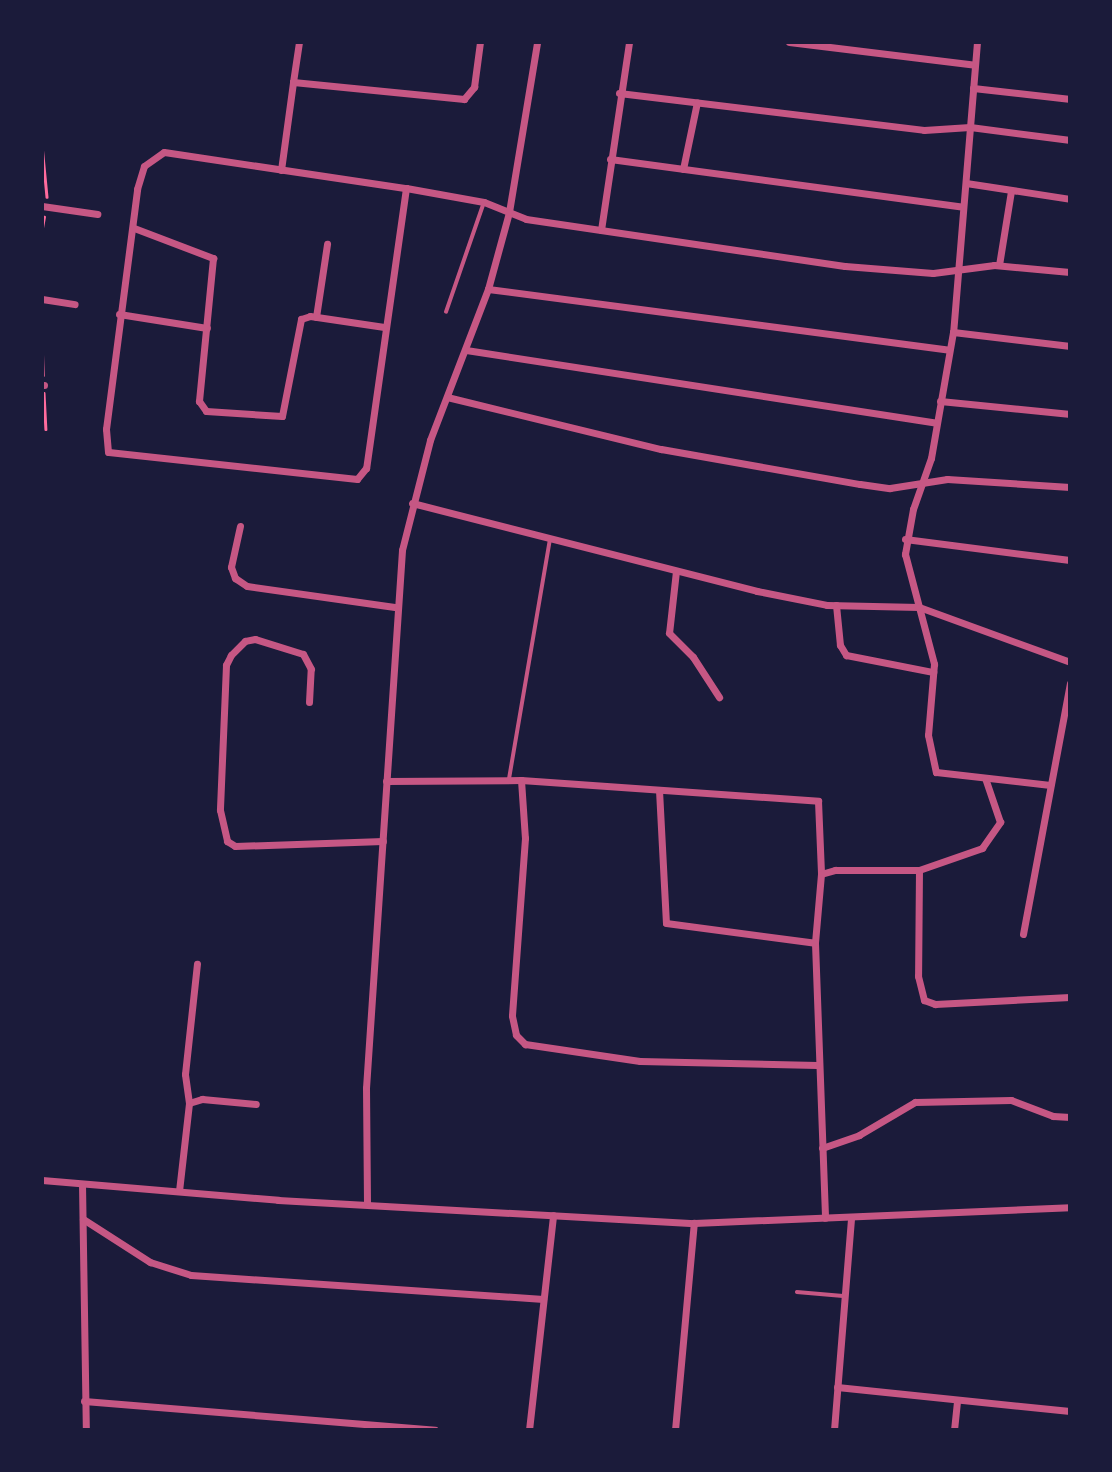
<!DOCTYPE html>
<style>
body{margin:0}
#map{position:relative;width:1112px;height:1472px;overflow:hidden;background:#1b1b3a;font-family:"Public Sans",sans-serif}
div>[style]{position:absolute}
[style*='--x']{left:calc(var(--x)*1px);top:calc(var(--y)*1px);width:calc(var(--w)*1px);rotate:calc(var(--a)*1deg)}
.path>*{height:2.5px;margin:-1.25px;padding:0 1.25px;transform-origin:1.25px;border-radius:1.25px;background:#ff6b9d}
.service>*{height:3.5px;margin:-1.75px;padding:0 1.75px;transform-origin:1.75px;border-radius:1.75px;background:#c65784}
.minor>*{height:7px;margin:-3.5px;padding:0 3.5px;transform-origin:3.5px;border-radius:3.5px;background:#c65784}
span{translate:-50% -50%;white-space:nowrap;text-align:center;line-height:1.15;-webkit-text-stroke:5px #1b1b3a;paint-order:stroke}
.frame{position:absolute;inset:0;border:44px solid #1b1b3a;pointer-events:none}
</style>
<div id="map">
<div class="path">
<i style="--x:42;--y:145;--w:52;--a:84.5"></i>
<i style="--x:42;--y:228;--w:11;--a:-80"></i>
<i style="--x:42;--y:340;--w:35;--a:88"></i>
<i style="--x:44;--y:393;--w:36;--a:87"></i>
</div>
<div class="service">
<i style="--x:446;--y:312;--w:116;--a:-70.9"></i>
<i style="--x:509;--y:779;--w:244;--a:-80.3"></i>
<i style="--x:797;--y:1292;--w:46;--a:5"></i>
</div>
<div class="minor">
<i style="--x:299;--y:42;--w:40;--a:98.5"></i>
<i style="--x:293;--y:82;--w:172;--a:5.7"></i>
<i style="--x:464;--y:99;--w:16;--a:-50"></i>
<i style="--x:474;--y:87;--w:45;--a:-82.4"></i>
<i style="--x:789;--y:42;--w:187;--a:7"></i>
<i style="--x:977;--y:42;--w:291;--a:94.7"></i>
<i style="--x:953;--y:332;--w:128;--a:99.9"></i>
<i style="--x:931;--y:458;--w:54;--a:109.4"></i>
<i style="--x:913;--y:509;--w:46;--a:100.1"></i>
<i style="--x:905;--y:554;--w:114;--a:75.2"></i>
<i style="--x:934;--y:664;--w:71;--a:94.8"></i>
<i style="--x:928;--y:735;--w:38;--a:78"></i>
<i style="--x:936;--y:772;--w:115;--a:6.5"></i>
<i style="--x:973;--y:88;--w:98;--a:6.5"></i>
<i style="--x:619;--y:93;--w:307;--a:6.9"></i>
<i style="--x:924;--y:130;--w:46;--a:-3.7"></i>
<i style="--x:970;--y:127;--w:101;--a:7.4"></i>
<i style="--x:164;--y:152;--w:245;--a:8.5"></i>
<i style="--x:406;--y:188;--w:283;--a:98.1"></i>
<i style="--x:366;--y:468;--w:14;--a:129"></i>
<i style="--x:357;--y:479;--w:250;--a:-173.8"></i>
<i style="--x:108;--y:452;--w:23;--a:-95"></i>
<i style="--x:106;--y:429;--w:242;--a:-82.6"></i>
<i style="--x:137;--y:189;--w:24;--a:-73"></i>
<i style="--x:144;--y:166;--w:24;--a:-35"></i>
<i style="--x:610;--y:159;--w:356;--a:7.7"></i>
<i style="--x:683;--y:169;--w:68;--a:-78.2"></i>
<i style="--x:281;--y:170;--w:89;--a:-82.2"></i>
<i style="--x:966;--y:183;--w:105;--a:8.7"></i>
<i style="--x:406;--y:188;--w:79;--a:10.2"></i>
<i style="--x:484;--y:202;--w:45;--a:22"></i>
<i style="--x:526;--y:219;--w:322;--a:8.4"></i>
<i style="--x:845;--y:266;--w:88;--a:4.5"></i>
<i style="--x:933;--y:273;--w:62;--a:-7.5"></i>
<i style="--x:994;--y:265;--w:76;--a:5.3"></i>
<i style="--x:42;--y:206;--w:56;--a:8.3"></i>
<i style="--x:134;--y:228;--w:85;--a:20.8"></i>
<i style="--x:213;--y:258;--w:144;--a:95.6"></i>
<i style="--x:199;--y:401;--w:12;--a:55"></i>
<i style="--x:206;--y:411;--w:76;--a:3.8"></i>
<i style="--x:282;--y:416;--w:99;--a:-78.9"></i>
<i style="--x:301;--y:319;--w:9;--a:-18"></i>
<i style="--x:310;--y:316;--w:75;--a:8.5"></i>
<i style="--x:601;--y:230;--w:190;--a:-81.5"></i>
<i style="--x:999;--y:265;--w:75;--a:-80.8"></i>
<i style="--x:488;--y:289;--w:465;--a:7.5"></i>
<i style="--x:42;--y:299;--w:33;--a:9"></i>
<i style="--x:119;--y:314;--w:89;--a:9"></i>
<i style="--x:316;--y:317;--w:74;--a:-81.4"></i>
<i style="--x:953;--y:332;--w:118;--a:6.8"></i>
<i style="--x:466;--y:350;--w:476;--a:8.8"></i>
<i style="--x:42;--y:385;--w:2;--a:0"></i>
<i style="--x:447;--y:397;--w:220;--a:13.7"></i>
<i style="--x:661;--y:449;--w:202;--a:10"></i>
<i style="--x:860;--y:484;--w:30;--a:8"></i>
<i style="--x:890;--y:488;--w:58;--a:-9"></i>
<i style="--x:947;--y:479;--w:123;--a:3.7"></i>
<i style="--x:940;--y:401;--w:131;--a:5.7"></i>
<i style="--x:412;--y:503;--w:356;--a:14.3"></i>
<i style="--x:757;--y:591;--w:71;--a:11.3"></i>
<i style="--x:827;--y:605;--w:92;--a:1.2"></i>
<i style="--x:919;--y:607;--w:161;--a:20"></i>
<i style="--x:240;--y:526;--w:42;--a:102.4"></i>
<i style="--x:231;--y:567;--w:12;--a:70"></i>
<i style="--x:235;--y:578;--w:14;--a:34"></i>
<i style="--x:247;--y:586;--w:149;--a:8.1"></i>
<i style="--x:905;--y:539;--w:166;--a:7.3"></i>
<i style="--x:676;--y:571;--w:62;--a:96.4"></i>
<i style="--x:669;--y:633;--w:34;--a:45"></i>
<i style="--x:693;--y:657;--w:48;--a:57"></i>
<i style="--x:836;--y:605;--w:40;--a:84.3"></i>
<i style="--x:840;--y:645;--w:12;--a:59"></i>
<i style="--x:846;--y:655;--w:89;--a:11.1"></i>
<i style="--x:309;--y:702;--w:33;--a:-87"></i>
<i style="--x:311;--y:669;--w:17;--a:-118"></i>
<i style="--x:303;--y:654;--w:50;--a:-162.6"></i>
<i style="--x:255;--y:639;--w:10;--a:169"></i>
<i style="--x:245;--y:641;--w:20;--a:135"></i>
<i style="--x:231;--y:655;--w:11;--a:117"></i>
<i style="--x:226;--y:665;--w:145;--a:92.4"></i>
<i style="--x:220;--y:810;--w:32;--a:77"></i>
<i style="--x:227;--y:841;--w:9;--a:32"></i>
<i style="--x:235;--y:846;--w:148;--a:-1.9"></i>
<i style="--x:521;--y:780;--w:58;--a:86.1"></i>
<i style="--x:525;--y:838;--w:178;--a:94.2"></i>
<i style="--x:512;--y:1016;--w:19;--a:78"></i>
<i style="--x:516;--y:1035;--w:13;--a:45"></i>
<i style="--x:525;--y:1044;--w:116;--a:8.4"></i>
<i style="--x:640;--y:1061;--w:177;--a:1.3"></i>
<i style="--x:386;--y:781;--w:135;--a:-0.4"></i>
<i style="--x:521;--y:780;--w:298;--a:4"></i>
<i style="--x:818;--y:801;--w:73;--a:87.6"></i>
<i style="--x:821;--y:874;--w:69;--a:95"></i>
<i style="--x:815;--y:943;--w:275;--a:87.9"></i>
<i style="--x:659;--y:790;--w:133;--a:87"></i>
<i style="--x:666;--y:923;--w:150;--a:7.6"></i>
<i style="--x:919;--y:870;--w:106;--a:90.5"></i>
<i style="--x:918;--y:976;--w:25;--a:76"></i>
<i style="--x:924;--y:1000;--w:12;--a:20"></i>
<i style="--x:935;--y:1004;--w:135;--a:-3"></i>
<i style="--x:821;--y:874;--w:15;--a:-16"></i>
<i style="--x:835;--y:870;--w:84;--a:0"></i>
<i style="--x:919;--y:870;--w:67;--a:-19.2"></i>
<i style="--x:982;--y:848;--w:32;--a:-55"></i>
<i style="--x:1000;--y:822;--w:46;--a:-108.8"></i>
<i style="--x:1023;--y:934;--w:255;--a:-79.4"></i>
<i style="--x:189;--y:1103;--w:14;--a:-17"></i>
<i style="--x:202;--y:1099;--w:54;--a:5.3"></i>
<i style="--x:822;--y:1148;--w:39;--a:-19"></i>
<i style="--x:859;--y:1135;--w:65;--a:-30.5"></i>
<i style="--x:915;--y:1102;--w:96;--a:-1.2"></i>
<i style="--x:1011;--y:1100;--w:45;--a:20.9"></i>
<i style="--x:1053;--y:1116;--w:17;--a:3"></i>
<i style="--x:42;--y:1180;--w:237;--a:4.8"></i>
<i style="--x:278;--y:1200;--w:417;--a:3.2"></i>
<i style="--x:694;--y:1223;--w:376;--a:-2.4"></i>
<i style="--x:82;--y:1184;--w:246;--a:89.1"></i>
<i style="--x:179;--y:1191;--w:89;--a:-83.5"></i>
<i style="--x:189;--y:1103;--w:29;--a:-98"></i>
<i style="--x:185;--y:1074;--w:111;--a:-83.8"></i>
<i style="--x:367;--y:1202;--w:114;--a:-90.5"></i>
<i style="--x:366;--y:1088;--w:539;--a:-86.17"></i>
<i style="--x:402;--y:550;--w:114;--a:-75.7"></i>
<i style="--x:430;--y:440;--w:162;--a:-69"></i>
<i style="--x:488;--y:289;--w:80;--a:-74.7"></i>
<i style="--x:509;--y:212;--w:172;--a:-80.6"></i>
<i style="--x:83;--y:1219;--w:80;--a:32.7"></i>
<i style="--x:150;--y:1262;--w:43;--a:17.6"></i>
<i style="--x:191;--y:1275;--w:353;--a:3.9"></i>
<i style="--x:837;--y:1387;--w:234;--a:5.9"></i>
<i style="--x:84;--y:1401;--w:352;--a:4.7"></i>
<i style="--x:529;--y:1430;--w:216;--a:-83.6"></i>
<i style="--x:675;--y:1430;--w:208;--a:-84.8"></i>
<i style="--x:834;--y:1430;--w:212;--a:-85.4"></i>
<i style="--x:954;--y:1430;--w:29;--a:-84"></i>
</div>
<div class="frame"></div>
</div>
